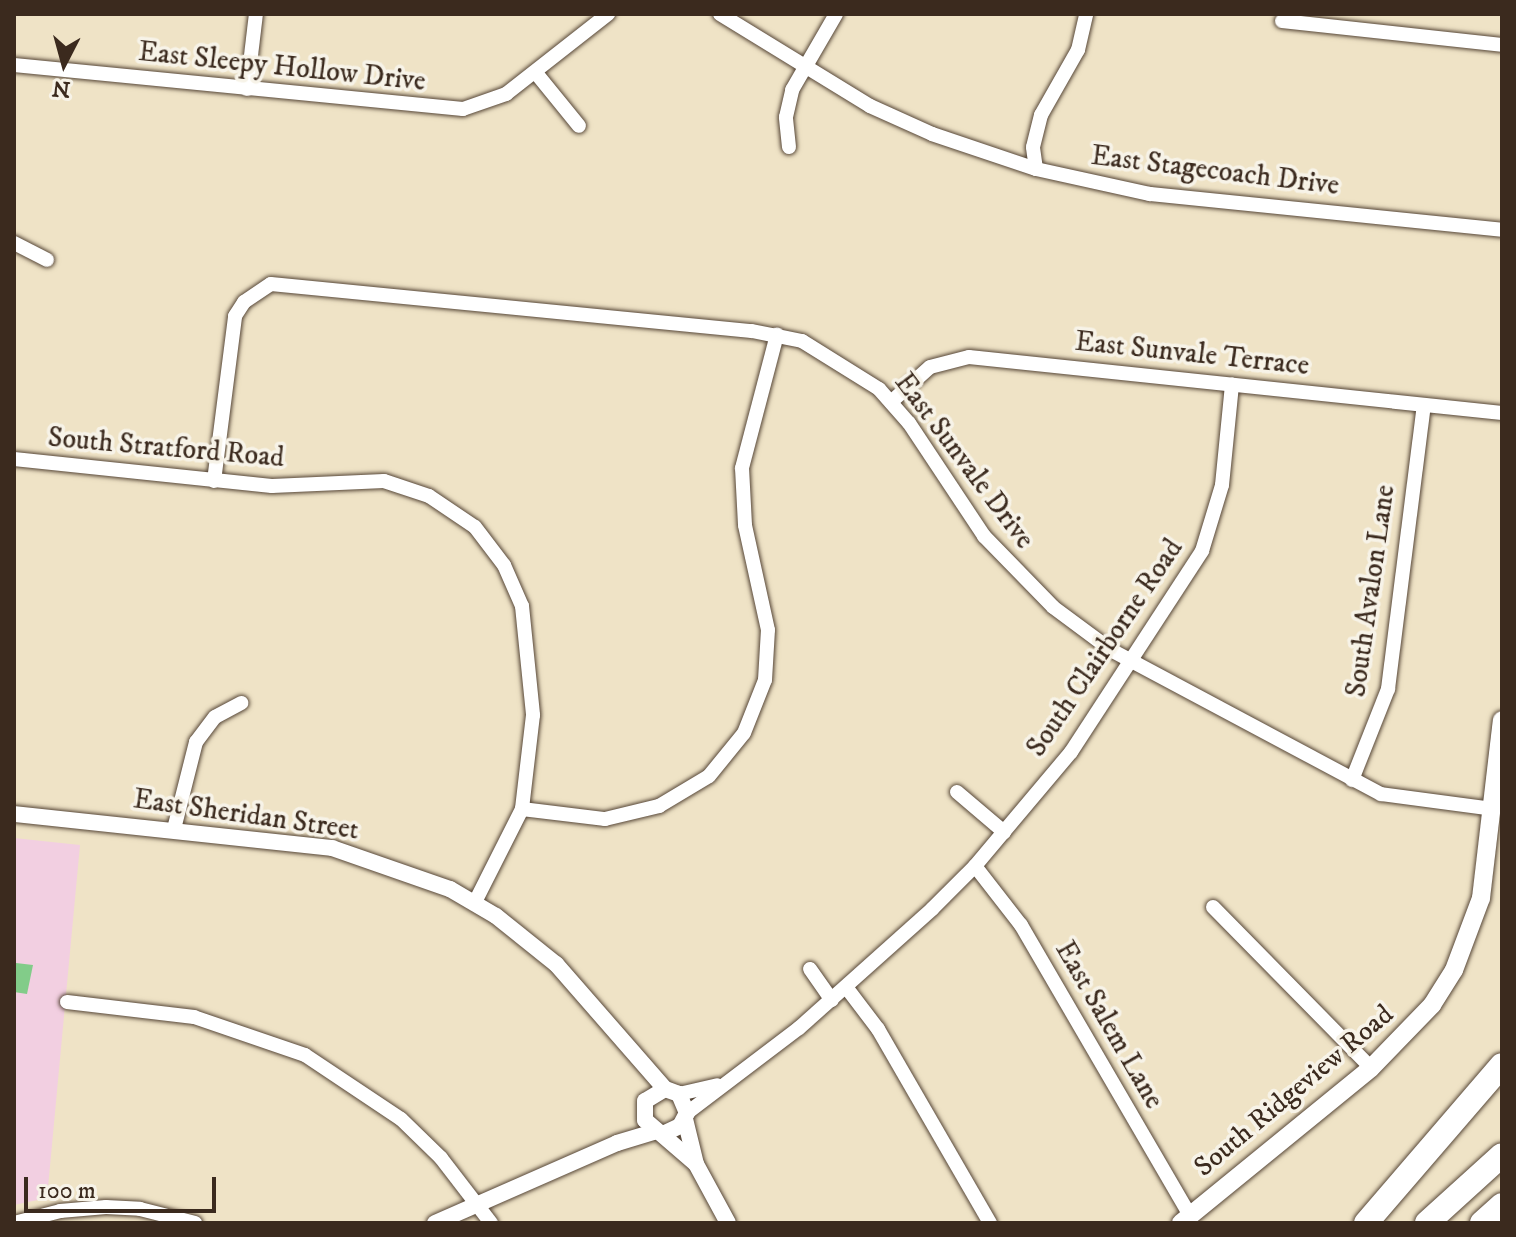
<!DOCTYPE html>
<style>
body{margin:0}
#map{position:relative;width:1516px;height:1237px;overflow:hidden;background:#efe3c6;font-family:"IM FELL DW Pica",serif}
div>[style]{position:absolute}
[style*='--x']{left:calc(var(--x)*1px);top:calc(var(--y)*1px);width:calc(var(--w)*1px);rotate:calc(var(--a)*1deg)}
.built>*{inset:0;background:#f2cfe1}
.green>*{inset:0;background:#82cc89}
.roads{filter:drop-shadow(0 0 2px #564637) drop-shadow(0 0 2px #564637)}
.minor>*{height:14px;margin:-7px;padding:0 7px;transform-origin:7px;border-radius:7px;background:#fff}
.tertiary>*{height:16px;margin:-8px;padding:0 8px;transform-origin:8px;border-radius:8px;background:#fff}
.secondary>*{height:18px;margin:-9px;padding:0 9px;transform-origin:9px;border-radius:9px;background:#fff}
.motorway>*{height:24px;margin:-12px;padding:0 12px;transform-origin:12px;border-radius:12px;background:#fff}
span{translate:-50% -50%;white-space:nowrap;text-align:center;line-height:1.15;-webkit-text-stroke:7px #f7f3e8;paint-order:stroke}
.street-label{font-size:28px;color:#3b2a1e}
.frame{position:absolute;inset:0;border:16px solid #3b2a1e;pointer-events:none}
.north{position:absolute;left:24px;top:24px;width:80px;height:80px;-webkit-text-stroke:6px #f7f3e8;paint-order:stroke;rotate:186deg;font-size:22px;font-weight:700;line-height:32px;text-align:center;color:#3b2a1e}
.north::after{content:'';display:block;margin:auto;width:28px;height:36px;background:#3b2a1e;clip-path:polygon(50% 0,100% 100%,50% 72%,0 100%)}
.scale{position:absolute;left:24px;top:1177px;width:192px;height:36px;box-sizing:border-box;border:4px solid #3b2a1e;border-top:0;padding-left:10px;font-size:24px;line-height:28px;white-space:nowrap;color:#3b2a1e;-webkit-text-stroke:6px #f7f3e8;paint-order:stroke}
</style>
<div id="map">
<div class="built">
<i style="clip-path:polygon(14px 838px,80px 845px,47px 1198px,14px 1205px)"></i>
</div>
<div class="green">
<i style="clip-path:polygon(16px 963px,33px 965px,27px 994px,14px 992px)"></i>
</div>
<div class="roads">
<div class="minor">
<i style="--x:720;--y:14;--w:176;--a:31.5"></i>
<i style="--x:870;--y:106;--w:68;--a:24.3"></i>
<i style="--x:932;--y:134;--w:110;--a:18.6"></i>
<i style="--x:1036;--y:169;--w:117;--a:12.4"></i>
<i style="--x:1150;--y:194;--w:354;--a:5.8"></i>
<i style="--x:1282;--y:21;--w:221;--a:6.2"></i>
<i style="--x:14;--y:65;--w:451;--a:5.6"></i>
<i style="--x:463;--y:109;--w:46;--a:-19.2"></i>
<i style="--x:506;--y:94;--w:130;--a:-38.1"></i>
<i style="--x:536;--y:73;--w:68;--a:50.9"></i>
<i style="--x:247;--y:89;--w:76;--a:-83.2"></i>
<i style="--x:789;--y:147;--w:30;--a:-96"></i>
<i style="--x:786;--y:117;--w:28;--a:-77"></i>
<i style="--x:792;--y:90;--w:88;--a:-59.9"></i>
<i style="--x:1036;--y:169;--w:22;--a:-98"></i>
<i style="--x:1033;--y:147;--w:33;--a:-76"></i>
<i style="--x:1041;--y:115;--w:75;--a:-60.4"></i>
<i style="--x:1078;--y:50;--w:37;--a:-77"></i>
<i style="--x:14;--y:243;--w:37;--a:27"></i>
<i style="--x:891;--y:402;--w:52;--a:-41.9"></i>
<i style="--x:930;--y:367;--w:40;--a:-14.4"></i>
<i style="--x:969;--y:357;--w:536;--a:6"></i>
<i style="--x:14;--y:459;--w:259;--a:6"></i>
<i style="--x:272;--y:486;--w:112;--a:-2.6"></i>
<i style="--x:384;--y:481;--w:47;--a:18.4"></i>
<i style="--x:429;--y:496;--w:55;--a:34"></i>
<i style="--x:475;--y:527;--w:48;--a:52.7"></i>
<i style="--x:504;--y:565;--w:45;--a:66.3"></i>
<i style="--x:522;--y:606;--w:110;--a:84.2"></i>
<i style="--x:533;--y:715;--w:95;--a:96.7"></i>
<i style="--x:522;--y:809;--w:104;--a:116.8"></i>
<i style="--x:214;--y:481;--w:166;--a:-82.7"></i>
<i style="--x:235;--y:316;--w:17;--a:-57"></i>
<i style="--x:244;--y:302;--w:32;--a:-34"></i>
<i style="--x:271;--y:284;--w:483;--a:5.6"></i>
<i style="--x:752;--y:331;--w:51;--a:11.3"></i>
<i style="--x:802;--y:341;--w:91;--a:31.9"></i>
<i style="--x:879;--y:389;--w:45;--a:48.6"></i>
<i style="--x:909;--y:423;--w:136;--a:56.4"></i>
<i style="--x:984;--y:536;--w:99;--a:45.8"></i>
<i style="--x:1053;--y:607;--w:72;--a:36.6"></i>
<i style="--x:1111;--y:650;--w:306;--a:28.1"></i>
<i style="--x:1381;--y:794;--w:113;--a:7.6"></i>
<i style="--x:1352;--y:780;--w:98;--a:-68.4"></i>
<i style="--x:1388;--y:689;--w:286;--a:-82.8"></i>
<i style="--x:957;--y:792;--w:62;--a:40.4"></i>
<i style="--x:522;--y:809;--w:84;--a:6.9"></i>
<i style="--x:605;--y:819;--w:56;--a:-13.5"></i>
<i style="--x:659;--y:806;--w:58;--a:-31"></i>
<i style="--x:709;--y:776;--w:55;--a:-50.9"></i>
<i style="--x:744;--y:733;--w:57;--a:-68.4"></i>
<i style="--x:765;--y:680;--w:50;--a:-86.6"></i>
<i style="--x:768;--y:630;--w:107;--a:-102.4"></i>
<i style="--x:745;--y:525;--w:57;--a:-93"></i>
<i style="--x:742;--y:468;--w:138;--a:-75.3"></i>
<i style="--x:174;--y:829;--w:90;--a:-75.8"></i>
<i style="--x:196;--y:742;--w:31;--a:-53"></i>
<i style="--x:215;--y:717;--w:30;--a:-28"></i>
<i style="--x:975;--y:866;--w:75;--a:52.1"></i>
<i style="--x:1021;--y:925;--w:336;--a:59.8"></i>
<i style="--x:1213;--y:907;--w:226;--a:45.5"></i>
<i style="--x:810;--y:969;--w:38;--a:55"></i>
<i style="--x:846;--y:987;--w:53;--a:52.7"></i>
<i style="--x:878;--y:1029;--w:224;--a:60"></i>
<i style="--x:67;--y:1002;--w:128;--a:6.7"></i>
<i style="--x:194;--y:1017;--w:117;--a:18.9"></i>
<i style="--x:305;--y:1055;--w:115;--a:33.7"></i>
<i style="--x:401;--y:1119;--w:56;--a:44.3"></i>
<i style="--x:441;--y:1158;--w:82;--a:52.4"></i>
<i style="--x:679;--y:1094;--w:39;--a:-13"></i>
<i style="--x:687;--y:1113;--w:141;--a:-37.2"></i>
<i style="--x:799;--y:1028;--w:178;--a:-41.8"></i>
<i style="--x:932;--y:909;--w:61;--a:-45"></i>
<i style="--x:975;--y:866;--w:149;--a:-49.9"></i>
<i style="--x:1071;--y:752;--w:240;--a:-56.9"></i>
<i style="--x:1202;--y:551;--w:69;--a:-73.1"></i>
<i style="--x:1222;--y:485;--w:101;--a:-84.3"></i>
<i style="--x:14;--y:1223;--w:48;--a:-14.6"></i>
<i style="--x:60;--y:1211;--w:46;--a:-5"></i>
<i style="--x:106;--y:1207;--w:34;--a:3"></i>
<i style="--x:140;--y:1209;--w:57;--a:14.3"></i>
</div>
<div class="tertiary">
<i style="--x:14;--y:814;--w:320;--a:6.1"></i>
<i style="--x:332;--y:848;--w:125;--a:19.2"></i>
<i style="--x:450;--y:889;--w:53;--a:30.4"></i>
<i style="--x:496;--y:916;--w:77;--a:38.7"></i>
<i style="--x:556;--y:964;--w:166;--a:48.9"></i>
<i style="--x:685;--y:1119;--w:46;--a:76.3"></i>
<i style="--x:696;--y:1164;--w:67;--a:61.5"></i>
<i style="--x:665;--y:1133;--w:17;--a:-25"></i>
<i style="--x:680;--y:1126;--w:15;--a:-62"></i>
<i style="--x:687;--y:1113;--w:21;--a:-113"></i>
<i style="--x:679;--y:1094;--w:15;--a:-160"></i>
<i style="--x:665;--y:1089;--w:23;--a:149"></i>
<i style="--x:645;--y:1101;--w:19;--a:90"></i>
<i style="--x:645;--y:1120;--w:67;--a:40.8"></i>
<i style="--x:435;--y:1223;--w:199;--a:-23.7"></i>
<i style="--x:617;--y:1143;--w:42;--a:-16.7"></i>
</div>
<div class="secondary">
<i style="--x:1181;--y:1223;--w:245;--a:-39.2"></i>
<i style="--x:1371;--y:1068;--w:88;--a:-45.9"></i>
<i style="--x:1432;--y:1005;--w:41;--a:-57.8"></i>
<i style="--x:1454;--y:970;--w:77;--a:-69.4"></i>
<i style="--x:1481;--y:898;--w:179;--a:-83.3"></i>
</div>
<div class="motorway">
<i style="--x:1366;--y:1223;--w:208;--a:-49.3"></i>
<i style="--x:1427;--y:1223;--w:101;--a:-42.2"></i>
<i style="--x:1482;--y:1223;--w:27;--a:-42"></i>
</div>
</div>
<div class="street-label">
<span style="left:282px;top:67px;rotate:6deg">East Sleepy Hollow Drive</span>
<span style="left:1215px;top:171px;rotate:7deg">East Stagecoach Drive</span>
<span style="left:1192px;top:354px;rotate:6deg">East Sunvale Terrace</span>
<span style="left:166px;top:448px;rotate:5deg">South Stratford Road</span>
<span style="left:964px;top:461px;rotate:53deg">East Sunvale Drive</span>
<span style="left:1371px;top:591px;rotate:-82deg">South Avalon Lane</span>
<span style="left:1105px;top:648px;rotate:-56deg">South Clairborne Road</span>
<span style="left:246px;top:815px;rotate:8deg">East Sheridan Street</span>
<span style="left:1109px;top:1025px;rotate:60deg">East Salem Lane</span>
<span style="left:1294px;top:1091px;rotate:-40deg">South Ridgeview Road</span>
</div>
<div class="frame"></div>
<div class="north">N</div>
<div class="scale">100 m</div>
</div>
